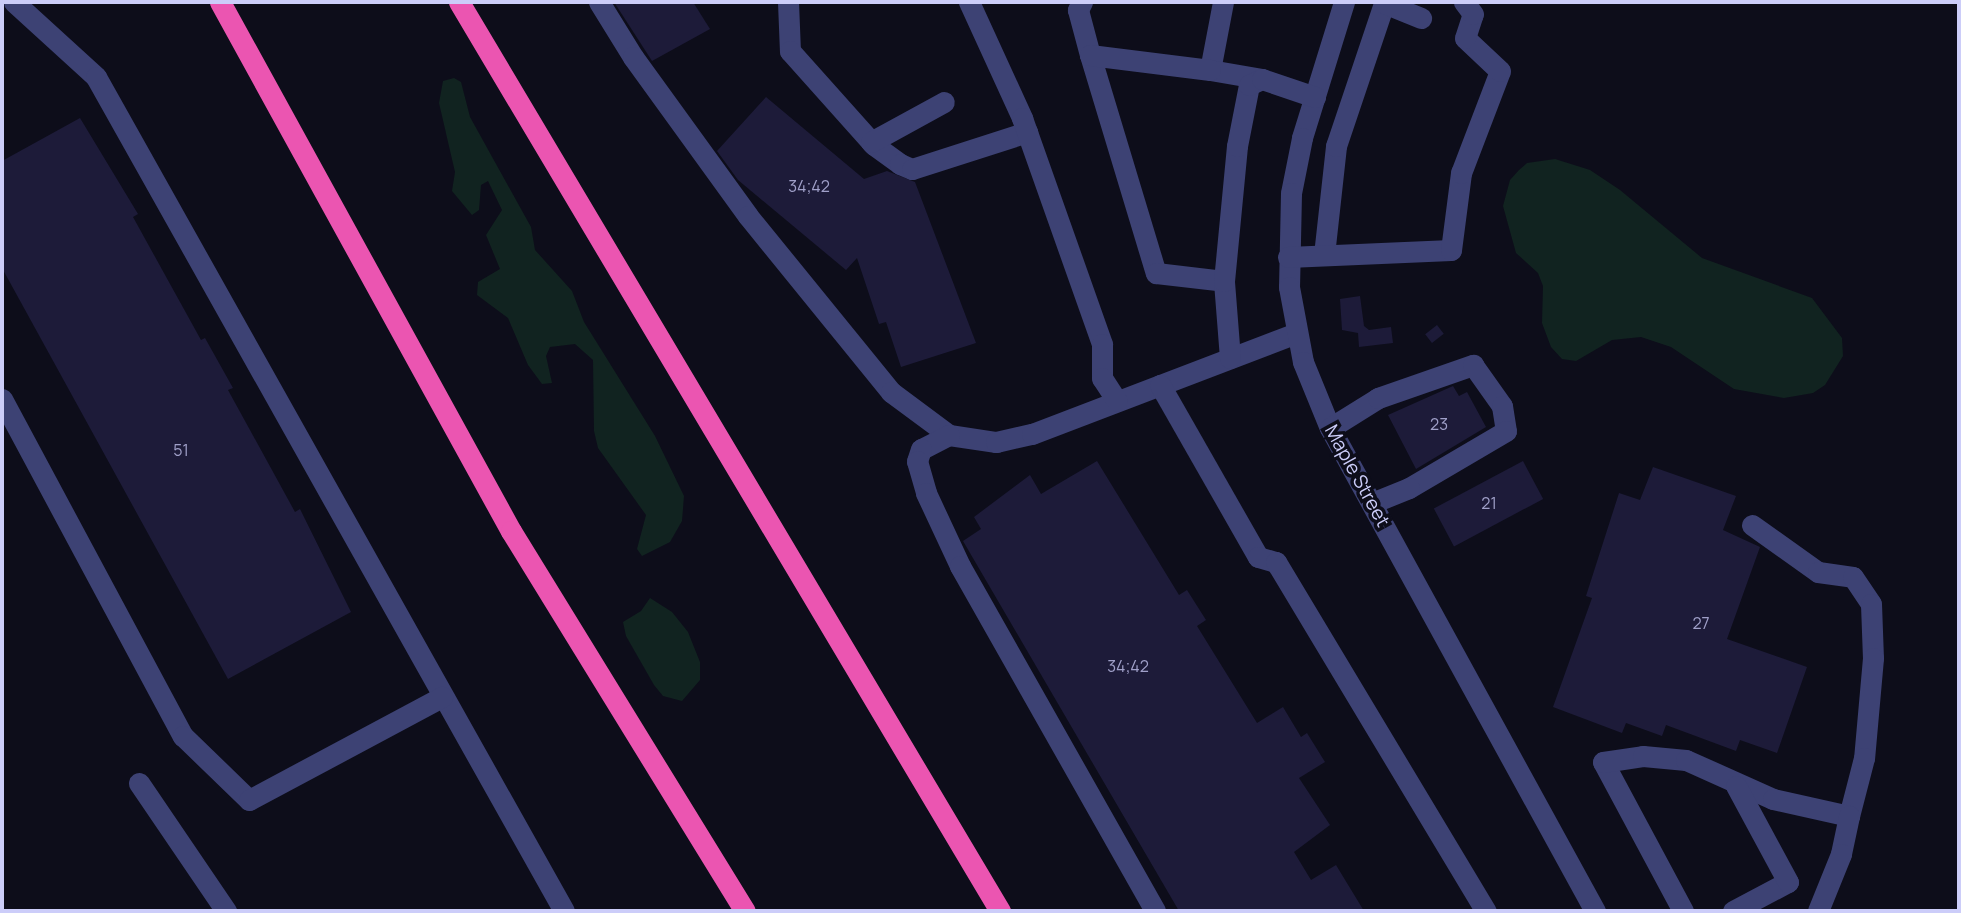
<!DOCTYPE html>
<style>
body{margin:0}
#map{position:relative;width:1961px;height:913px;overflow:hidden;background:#0d0d1a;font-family:Manrope,sans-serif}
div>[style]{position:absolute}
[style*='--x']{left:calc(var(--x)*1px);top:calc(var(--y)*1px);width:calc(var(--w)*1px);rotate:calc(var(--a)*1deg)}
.green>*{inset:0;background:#112320}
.building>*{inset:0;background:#1d1b39;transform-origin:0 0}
.minor>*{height:21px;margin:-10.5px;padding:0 10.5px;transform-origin:10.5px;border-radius:10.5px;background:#3d4274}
.highway>*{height:21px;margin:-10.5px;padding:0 10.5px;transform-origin:10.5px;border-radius:10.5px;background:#eb55b1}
span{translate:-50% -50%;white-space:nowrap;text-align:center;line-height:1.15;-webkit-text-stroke:7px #0d0d1a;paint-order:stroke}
.number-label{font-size:16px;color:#a0a0c9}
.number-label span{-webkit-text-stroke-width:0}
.street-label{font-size:19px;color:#cccdf9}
.frame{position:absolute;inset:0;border:4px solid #cccdf9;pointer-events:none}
</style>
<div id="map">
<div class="green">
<i style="clip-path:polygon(454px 78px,461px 82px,470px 117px,531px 227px,535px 250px,572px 291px,584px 322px,655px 436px,684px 496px,682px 521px,670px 542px,642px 556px,637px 549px,646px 515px,598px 448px,594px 431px,593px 360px,575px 344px,550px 347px,546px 356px,552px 383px,542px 384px,528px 365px,508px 318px,477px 295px,478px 282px,500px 269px,486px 235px,502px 210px,488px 181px,481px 185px,479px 210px,472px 215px,452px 191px,455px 172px,439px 103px,443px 81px)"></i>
<i style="clip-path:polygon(1555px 159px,1590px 170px,1620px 190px,1702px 258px,1812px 298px,1842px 338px,1843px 356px,1825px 385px,1813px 393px,1784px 398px,1734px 389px,1671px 347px,1641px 337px,1612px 340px,1576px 361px,1562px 359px,1551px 347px,1542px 323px,1543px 286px,1538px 273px,1516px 253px,1503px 206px,1510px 180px,1519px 170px,1527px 163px)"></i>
<i style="clip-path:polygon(650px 598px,672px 612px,688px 632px,700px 662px,700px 680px,682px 701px,663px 696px,654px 685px,626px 636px,623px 622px,641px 611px)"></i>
</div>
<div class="building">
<i style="clip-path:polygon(614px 2px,693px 2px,710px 29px,652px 61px)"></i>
<i style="clip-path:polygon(766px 97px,864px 179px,887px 171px,915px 182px,976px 343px,901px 367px,886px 322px,879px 324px,857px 258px,846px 270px,738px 180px,717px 151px)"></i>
<i style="clip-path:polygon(80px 118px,138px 214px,133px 217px,201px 340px,205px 338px,233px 388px,228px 390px,295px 512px,300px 509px,351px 612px,228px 679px,2px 268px,2px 161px)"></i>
<i style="clip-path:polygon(1360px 296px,1364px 326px,1369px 330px,1391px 327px,1393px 343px,1359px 347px,1358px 333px,1342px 330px,1340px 299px)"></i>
<i style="left:1437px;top:325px;width:11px;height:15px;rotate:52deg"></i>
<i style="clip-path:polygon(1453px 386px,1459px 396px,1467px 392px,1486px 427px,1416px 469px,1388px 415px)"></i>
<i style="clip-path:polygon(1097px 461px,1179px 595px,1187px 590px,1206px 620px,1197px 626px,1257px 723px,1283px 707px,1301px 737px,1307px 733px,1325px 762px,1299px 778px,1330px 825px,1294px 852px,1311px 880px,1336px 865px,1364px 911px,1179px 911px,963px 541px,981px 529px,974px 517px,1030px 475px,1041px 494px)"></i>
<i style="left:1523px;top:461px;width:43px;height:101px;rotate:62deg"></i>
<i style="clip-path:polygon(1653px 467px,1736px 496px,1723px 530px,1760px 547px,1727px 639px,1807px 667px,1777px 753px,1740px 740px,1736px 751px,1666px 725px,1662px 736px,1626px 723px,1622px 733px,1553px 707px,1592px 598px,1586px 596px,1619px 493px,1640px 500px)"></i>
</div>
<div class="minor">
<i style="--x:14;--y:2;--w:111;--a:42.4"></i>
<i style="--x:96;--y:77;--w:956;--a:60.7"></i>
<i style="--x:599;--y:2;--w:65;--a:58.3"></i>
<i style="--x:633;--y:57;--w:196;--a:54.1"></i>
<i style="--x:748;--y:216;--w:227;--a:50.9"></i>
<i style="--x:891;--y:392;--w:72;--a:36.6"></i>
<i style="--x:949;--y:435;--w:48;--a:8.5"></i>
<i style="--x:996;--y:442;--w:37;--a:-13"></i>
<i style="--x:1032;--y:434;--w:283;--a:-20.9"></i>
<i style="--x:788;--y:2;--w:49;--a:87.7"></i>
<i style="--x:790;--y:51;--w:126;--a:48.2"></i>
<i style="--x:874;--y:145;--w:32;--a:36"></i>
<i style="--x:900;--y:164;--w:13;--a:23"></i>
<i style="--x:912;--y:169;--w:121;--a:-17.8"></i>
<i style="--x:969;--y:2;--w:128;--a:65.4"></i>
<i style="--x:1022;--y:118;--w:240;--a:70.5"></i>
<i style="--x:1102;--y:344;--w:34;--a:90"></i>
<i style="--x:1102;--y:378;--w:27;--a:57"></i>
<i style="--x:1082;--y:2;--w:9;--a:117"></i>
<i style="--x:1078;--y:10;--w:47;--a:75.1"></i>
<i style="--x:1090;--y:55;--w:228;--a:73.2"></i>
<i style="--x:1156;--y:273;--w:68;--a:6.7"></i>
<i style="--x:1223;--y:2;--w:69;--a:100.8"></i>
<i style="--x:1210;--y:70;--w:53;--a:9.8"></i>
<i style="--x:1344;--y:2;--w:142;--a:107.2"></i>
<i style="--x:1302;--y:138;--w:56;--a:101.3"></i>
<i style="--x:1291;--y:193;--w:94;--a:91.2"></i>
<i style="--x:1289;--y:287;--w:76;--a:79.4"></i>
<i style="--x:1303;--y:362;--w:71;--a:67.8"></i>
<i style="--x:1330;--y:428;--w:551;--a:61.25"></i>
<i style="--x:1090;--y:55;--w:121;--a:7.1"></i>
<i style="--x:871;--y:142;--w:83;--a:-28.7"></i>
<i style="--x:1324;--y:255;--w:110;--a:-83.7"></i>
<i style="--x:1336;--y:146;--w:151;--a:-71.4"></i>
<i style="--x:1384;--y:3;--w:40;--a:22"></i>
<i style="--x:1288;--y:257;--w:163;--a:-2.5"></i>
<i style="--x:1451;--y:250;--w:78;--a:-82.6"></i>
<i style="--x:1461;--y:173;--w:109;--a:-69.1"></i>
<i style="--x:1500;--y:71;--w:48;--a:-136.7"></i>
<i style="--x:1465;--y:38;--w:25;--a:-72"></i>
<i style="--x:1473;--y:14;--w:15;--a:-127"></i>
<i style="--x:1230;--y:358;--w:77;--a:-94.5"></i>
<i style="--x:1224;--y:281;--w:136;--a:-84.5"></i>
<i style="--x:1237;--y:146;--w:62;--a:-78.9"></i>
<i style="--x:1249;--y:85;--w:14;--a:-25"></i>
<i style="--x:1262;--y:79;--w:56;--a:18.8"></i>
<i style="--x:1160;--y:385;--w:198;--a:60.3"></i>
<i style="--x:1258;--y:557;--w:19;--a:16"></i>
<i style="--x:1276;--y:562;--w:407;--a:59"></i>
<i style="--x:2;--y:399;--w:383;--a:61.8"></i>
<i style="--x:183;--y:736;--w:92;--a:44.1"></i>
<i style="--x:249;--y:800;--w:219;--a:-28.1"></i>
<i style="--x:1330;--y:428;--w:57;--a:-32"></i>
<i style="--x:1378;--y:398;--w:101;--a:-19.2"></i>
<i style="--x:1473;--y:365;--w:50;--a:54.7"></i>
<i style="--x:1502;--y:406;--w:25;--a:81"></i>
<i style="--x:1506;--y:431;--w:113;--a:149.6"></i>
<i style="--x:1409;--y:488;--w:40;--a:158"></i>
<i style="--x:949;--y:435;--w:31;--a:153"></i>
<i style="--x:921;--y:449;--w:13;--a:108"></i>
<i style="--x:917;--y:461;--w:33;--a:74"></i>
<i style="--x:926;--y:493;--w:81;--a:65"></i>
<i style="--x:960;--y:566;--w:396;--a:60.5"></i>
<i style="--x:1752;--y:525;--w:81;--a:35.5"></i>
<i style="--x:1818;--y:572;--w:35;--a:8"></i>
<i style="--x:1853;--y:577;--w:32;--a:56"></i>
<i style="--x:1871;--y:604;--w:54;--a:87.9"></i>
<i style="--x:1873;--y:658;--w:100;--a:95.1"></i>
<i style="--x:1864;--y:758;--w:60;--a:104.5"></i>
<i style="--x:139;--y:783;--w:155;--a:55.8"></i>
<i style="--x:1683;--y:911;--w:169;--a:-118.2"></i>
<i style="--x:1603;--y:762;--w:40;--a:-8.5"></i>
<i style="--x:1643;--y:756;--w:43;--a:5.3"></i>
<i style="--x:1686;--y:760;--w:95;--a:24.1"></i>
<i style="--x:1773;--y:799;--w:78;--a:12.6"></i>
<i style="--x:1849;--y:816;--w:39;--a:102"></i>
<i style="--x:1841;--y:854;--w:61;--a:112"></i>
<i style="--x:1733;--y:911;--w:62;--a:-27.8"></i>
<i style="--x:1788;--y:882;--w:109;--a:-118.4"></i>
</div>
<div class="highway">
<i style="--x:220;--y:2;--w:604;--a:61.19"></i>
<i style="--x:511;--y:531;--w:446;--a:58.4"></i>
<i style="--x:459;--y:2;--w:1058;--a:59.24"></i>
</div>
<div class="number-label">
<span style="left:809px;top:186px">34;42</span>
<span style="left:1439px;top:424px">23</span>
<span style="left:181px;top:450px">51</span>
<span style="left:1489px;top:503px">21</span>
<span style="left:1701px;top:623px">27</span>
<span style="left:1128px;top:666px">34;42</span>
</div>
<div class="street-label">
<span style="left:1357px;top:476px;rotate:61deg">Maple Street</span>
</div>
<div class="frame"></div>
</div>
